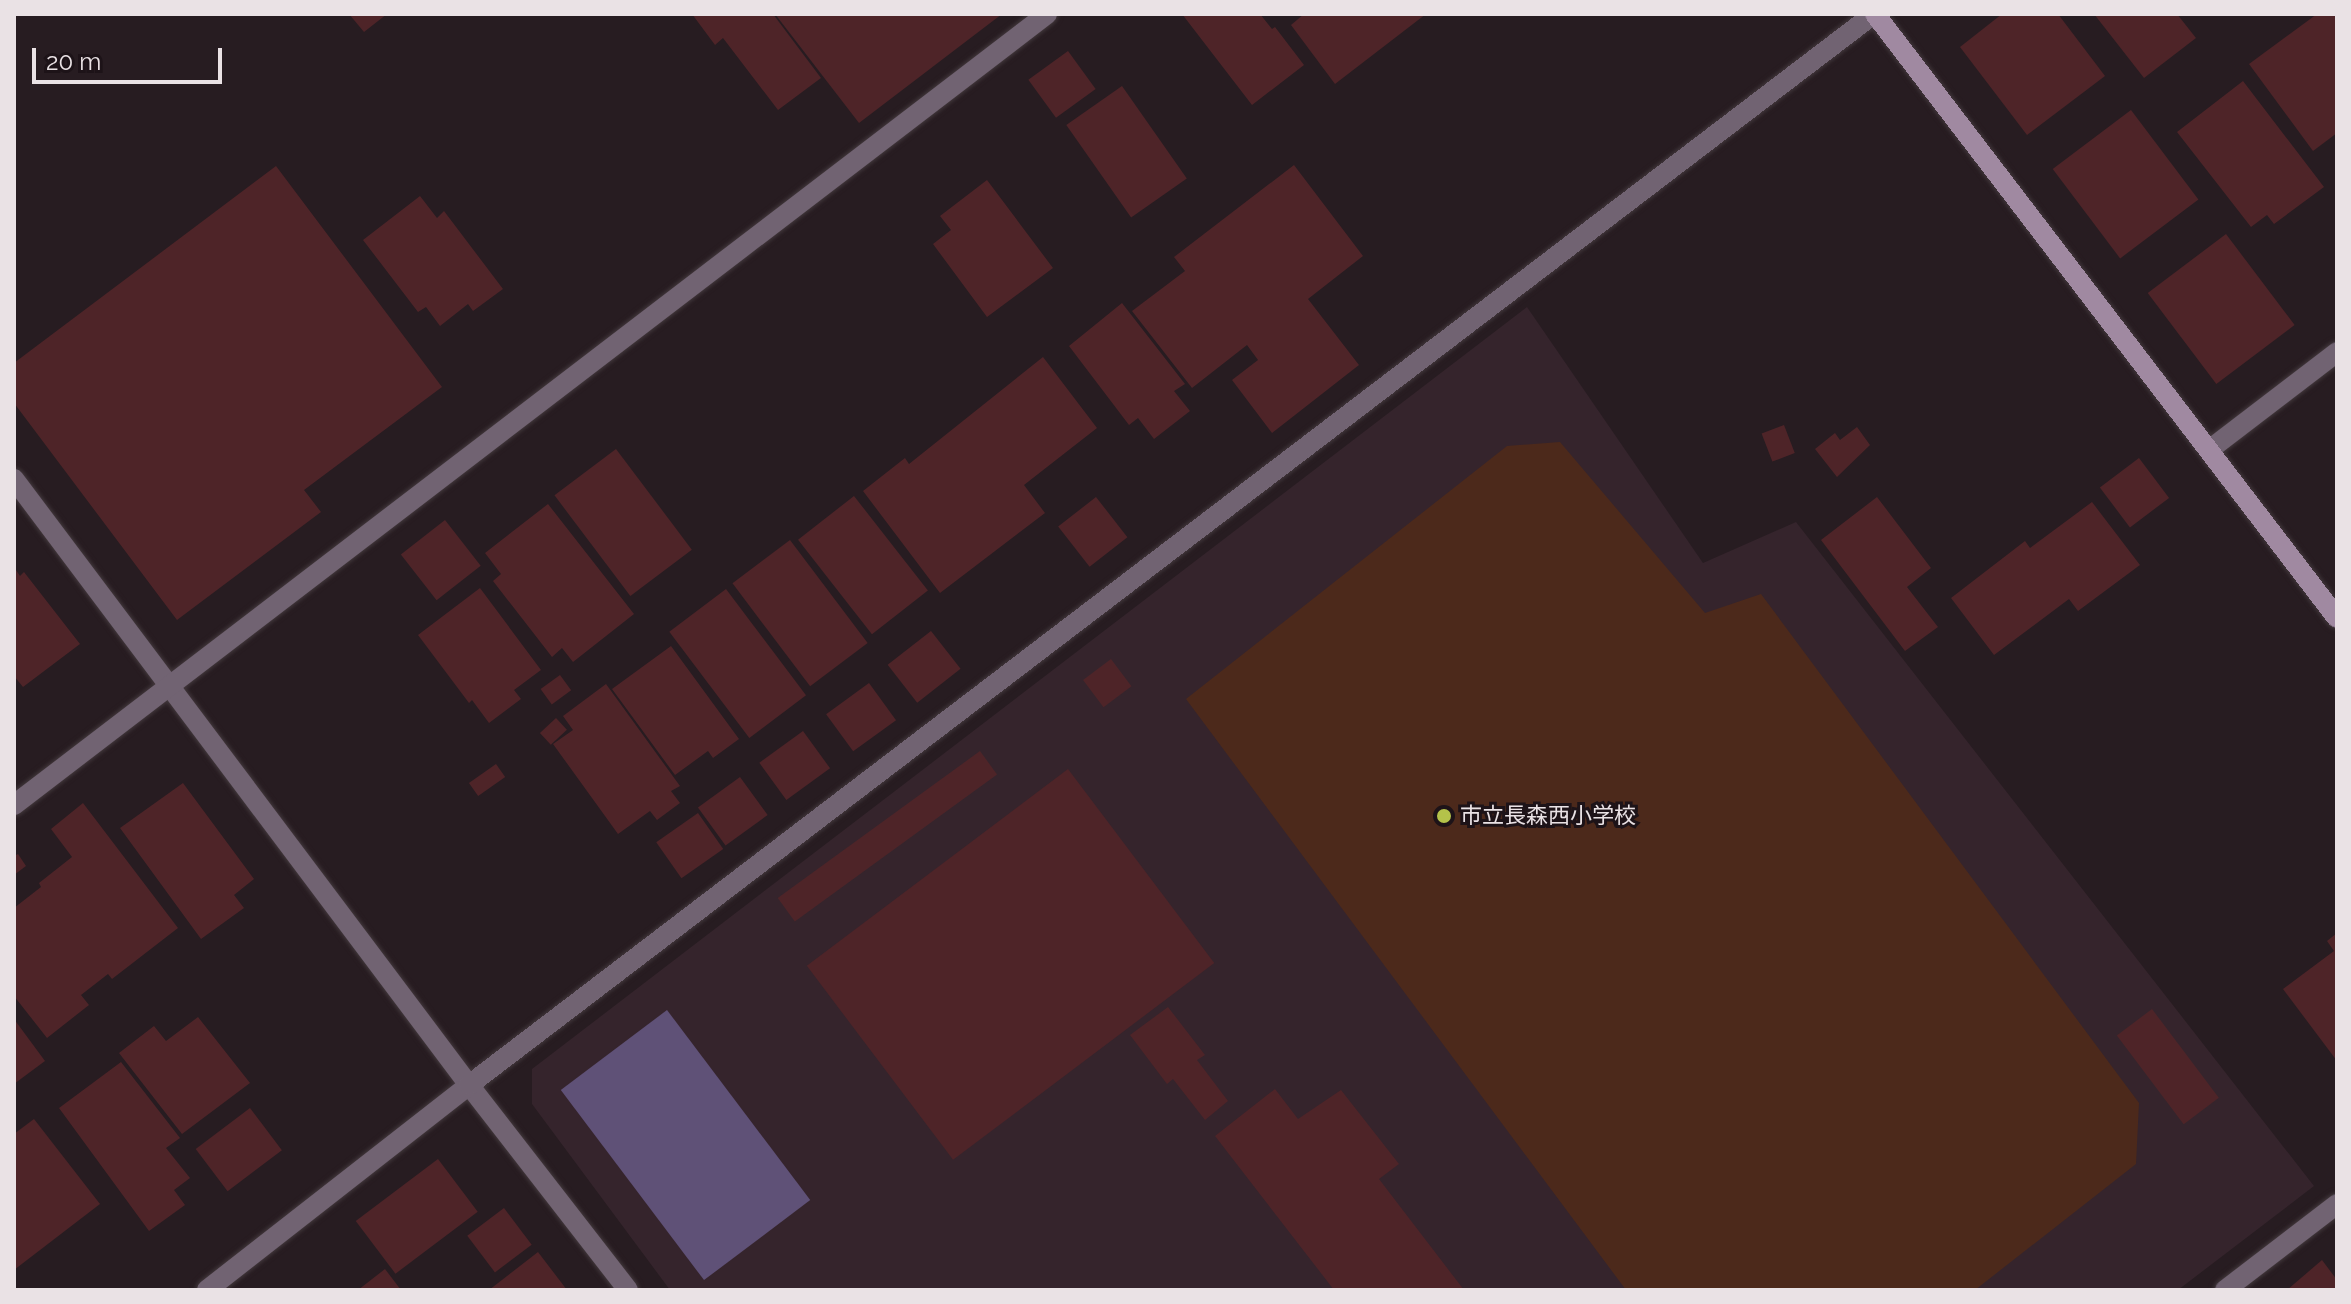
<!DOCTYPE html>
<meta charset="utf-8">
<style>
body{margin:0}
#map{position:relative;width:2351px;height:1304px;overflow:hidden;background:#271c21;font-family:Raleway,"Noto Sans JP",sans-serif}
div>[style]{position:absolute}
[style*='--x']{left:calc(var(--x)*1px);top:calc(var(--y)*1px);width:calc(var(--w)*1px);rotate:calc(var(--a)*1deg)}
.built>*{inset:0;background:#35242c}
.green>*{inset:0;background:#4c291b}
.water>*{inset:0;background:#5f5177;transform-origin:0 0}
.building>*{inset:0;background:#4e2428;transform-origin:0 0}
.roads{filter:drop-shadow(0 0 2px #42383c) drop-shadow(0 0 2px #42383c)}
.street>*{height:20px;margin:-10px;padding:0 10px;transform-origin:10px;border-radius:10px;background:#716372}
.secondary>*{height:20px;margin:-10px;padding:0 10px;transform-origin:10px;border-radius:10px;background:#a089a1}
.dots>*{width:22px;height:22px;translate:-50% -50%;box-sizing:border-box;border:4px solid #1d1318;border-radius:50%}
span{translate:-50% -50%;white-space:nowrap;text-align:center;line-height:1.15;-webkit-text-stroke:6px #1d1318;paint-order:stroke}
.poi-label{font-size:22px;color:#eae2e5}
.left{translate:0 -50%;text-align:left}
.frame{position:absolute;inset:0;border:16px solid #eae2e5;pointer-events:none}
.scale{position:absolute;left:32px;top:48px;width:190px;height:36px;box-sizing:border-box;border:4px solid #eae2e5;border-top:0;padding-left:10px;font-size:24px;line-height:28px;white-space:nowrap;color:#eae2e5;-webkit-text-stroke:6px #1d1318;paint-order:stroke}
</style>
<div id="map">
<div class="built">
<i style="clip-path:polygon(1527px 307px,1703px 563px,1796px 522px,2314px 1186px,2178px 1290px,670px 1290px,532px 1104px,532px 1069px)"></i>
</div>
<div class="green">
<i style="clip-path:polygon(1560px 442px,1705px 613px,1761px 594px,2139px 1103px,2136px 1164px,1975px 1290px,1626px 1290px,1186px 699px,1507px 446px)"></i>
</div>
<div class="water">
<i style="left:667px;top:1010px;width:238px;height:133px;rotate:53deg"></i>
</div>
<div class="building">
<i style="clip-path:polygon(349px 14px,387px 14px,364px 32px)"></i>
<i style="clip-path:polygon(692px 14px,773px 14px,821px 78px,778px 110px,723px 38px,715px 45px)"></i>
<i style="clip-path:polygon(775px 14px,1002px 14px,859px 123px)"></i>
<i style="clip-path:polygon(1182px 14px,1260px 14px,1272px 29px,1275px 27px,1304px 65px,1252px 105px)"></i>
<i style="clip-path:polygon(1304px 14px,1426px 14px,1335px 84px,1291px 25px)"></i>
<i style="clip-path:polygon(2002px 14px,2058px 14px,2105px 76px,2027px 135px,1960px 47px)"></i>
<i style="clip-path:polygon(2094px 14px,2177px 14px,2196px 38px,2144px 78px)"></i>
<i style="clip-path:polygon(2317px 14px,2337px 14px,2337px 133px,2313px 151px,2249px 64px)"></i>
<i style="left:1068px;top:51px;width:47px;height:49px;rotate:54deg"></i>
<i style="clip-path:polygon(2243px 81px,2324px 187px,2274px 224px,2267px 215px,2251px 227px,2177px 132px)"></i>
<i style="left:1122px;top:86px;width:113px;height:68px;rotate:55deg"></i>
<i style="left:2131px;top:110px;width:112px;height:98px;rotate:53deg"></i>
<i style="clip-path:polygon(1294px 165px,1363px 256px,1308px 299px,1359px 365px,1272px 433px,1232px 380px,1258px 360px,1247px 345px,1192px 388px,1132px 311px,1185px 271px,1174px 257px)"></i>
<i style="clip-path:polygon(276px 166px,442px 387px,304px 490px,321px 512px,177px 620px,14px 403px,14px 363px)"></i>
<i style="clip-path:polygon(987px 180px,1053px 268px,987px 317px,933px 244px,951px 230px,940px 216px)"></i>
<i style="clip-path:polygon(420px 196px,437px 218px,444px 211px,503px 289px,473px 311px,468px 304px,440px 326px,426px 307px,418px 312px,363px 240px)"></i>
<i style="left:2226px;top:234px;width:114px;height:98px;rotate:53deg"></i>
<i style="clip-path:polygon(1122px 303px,1185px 384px,1174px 391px,1190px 411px,1154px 439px,1138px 418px,1129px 425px,1069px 346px)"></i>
<i style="clip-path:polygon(1043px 357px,1097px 428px,1024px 485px,1045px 513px,940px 593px,863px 491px,905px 458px,909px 464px)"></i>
<i style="left:1784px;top:425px;width:30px;height:24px;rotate:69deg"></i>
<i style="clip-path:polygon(1857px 427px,1870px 445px,1837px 477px,1815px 449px,1835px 433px,1840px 440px)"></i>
<i style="left:616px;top:449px;width:126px;height:77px;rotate:53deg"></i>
<i style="left:2139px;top:458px;width:50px;height:49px;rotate:53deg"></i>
<i style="left:854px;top:496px;width:120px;height:71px;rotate:52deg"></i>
<i style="left:1096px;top:497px;width:51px;height:48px;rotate:52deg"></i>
<i style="clip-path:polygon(1877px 497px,1931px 568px,1907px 587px,1938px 627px,1905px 651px,1821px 540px)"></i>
<i style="clip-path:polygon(2092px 502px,2140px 565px,2078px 611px,2069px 599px,1994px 655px,1951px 598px,2025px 541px,2030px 548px)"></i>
<i style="clip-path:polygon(548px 504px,634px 614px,573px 662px,562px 648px,552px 657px,493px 581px,501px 574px,485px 553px)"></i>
<i style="left:445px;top:520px;width:58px;height:56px;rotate:52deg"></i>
<i style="left:790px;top:540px;width:129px;height:72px;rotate:53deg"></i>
<i style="clip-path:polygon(14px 567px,20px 576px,24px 572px,80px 644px,23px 687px,14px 676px)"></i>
<i style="clip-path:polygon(480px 588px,541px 670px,514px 690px,521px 699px,489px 723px,472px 700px,469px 703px,418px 635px)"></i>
<i style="left:726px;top:589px;width:133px;height:71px;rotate:53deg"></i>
<i style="left:931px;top:631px;width:48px;height:55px;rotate:52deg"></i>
<i style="clip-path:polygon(671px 646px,739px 739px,713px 758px,708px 751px,675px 775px,612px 689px)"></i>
<i style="left:1111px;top:659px;width:34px;height:35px;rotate:53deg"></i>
<i style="left:560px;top:675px;width:19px;height:24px;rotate:54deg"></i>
<i style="left:869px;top:683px;width:46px;height:53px;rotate:54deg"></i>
<i style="clip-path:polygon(606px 684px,680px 786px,671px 791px,680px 803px,657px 820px,650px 811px,618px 834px,553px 744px,573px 730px,563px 716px)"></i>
<i style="left:556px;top:718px;width:16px;height:22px;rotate:47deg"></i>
<i style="left:803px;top:731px;width:46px;height:54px;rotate:54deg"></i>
<i style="left:980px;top:751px;width:29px;height:250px;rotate:54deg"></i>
<i style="left:496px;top:764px;width:16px;height:33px;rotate:55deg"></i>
<i style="left:1068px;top:769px;width:243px;height:327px;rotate:53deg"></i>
<i style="left:740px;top:777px;width:47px;height:52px;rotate:54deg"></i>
<i style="clip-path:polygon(183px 783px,254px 879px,234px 895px,244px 908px,201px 939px,120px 828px)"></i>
<i style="clip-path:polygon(83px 803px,178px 928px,112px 979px,108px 974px,81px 995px,89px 1005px,47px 1038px,14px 996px,14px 908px,41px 887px,39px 883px,72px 857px,51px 829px)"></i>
<i style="left:698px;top:813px;width:44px;height:51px;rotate:55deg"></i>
<i style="clip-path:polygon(18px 854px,26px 866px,14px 875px,14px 856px)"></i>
<i style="clip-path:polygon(2337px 933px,2337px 1061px,2283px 989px,2334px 951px,2327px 941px)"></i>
<i style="clip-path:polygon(1168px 1007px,1205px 1055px,1197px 1060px,1228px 1101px,1205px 1120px,1173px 1079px,1167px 1084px,1130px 1035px)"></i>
<i style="left:2152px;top:1009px;width:111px;height:44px;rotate:53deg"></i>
<i style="clip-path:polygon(198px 1017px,250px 1083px,182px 1134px,119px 1053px,154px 1026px,166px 1041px)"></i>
<i style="clip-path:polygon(14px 1019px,45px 1061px,14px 1084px)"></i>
<i style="clip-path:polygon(121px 1062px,180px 1138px,166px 1148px,190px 1178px,174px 1190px,185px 1205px,149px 1231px,59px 1108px)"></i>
<i style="clip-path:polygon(1275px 1089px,1298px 1119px,1341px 1090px,1399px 1164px,1379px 1179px,1464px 1290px,1334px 1290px,1215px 1136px)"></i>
<i style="left:250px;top:1108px;width:53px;height:68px;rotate:53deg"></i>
<i style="clip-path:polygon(34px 1119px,100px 1204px,14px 1270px,14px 1134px)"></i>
<i style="left:438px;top:1159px;width:66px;height:103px;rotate:53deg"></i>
<i style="left:504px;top:1208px;width:46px;height:46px;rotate:53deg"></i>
<i style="clip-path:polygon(538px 1252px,567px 1290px,489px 1290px)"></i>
<i style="clip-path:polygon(2322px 1260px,2337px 1280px,2337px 1290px,2287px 1290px)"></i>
<i style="clip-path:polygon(385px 1269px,401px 1290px,358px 1290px)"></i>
</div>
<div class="roads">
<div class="street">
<i style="--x:2209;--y:450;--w:161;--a:-37.4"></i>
<i style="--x:14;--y:479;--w:758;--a:53.1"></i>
<i style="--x:469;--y:1085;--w:259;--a:52.2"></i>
<i style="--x:14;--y:805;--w:1301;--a:-37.44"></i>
<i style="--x:207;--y:1290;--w:333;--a:-38"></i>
<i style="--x:469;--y:1085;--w:1767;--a:-37.32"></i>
<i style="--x:2225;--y:1290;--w:141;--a:-37.5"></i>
</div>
<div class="secondary">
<i style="--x:1875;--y:14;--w:760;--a:52.59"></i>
</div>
</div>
<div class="dots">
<i style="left:1444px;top:816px;background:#b4c24a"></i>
</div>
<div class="poi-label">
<span class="left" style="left:1460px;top:816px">市立長森西小学校</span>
</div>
<div class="frame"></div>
<div class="scale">20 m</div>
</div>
